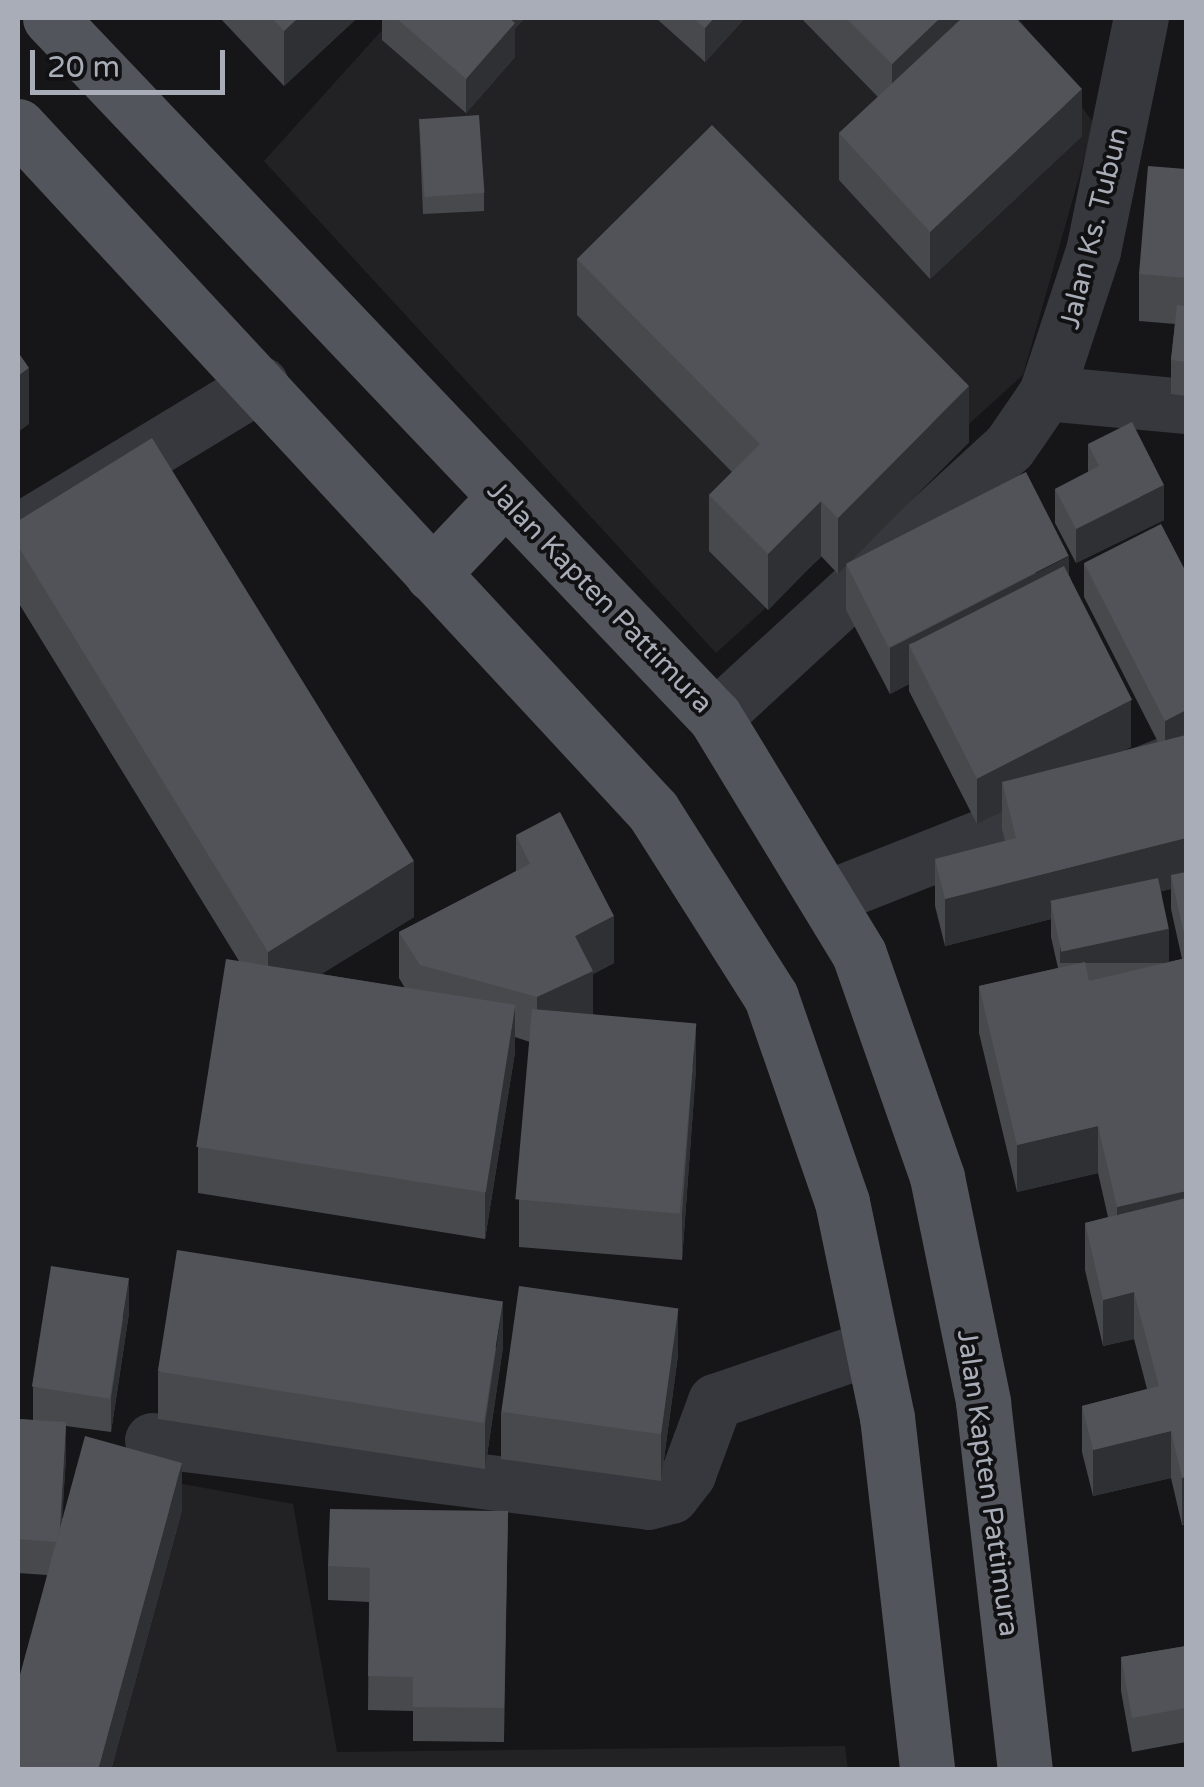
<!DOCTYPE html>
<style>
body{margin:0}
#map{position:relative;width:1204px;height:1787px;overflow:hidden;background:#161618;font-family:"Varela Round",sans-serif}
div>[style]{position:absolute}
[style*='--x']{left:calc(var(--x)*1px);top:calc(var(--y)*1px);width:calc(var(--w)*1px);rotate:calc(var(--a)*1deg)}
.built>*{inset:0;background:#222225}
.minor>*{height:55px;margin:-27.5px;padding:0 27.5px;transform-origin:27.5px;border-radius:27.5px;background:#37383d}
.major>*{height:55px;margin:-27.5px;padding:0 27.5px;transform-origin:27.5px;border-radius:27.5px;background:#53555c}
.wall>*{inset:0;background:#47494d}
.shaded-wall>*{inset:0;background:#2f3033;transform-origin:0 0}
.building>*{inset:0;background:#525359;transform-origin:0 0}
span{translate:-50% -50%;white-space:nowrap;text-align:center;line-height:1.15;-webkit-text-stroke:8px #111113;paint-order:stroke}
.street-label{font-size:28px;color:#a8adb8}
.frame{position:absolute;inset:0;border:20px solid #a8adb8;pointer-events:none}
.scale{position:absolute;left:30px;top:50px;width:195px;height:45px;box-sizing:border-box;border:5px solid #a8adb8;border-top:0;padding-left:12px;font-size:30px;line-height:35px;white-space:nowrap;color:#a8adb8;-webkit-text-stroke:8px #111113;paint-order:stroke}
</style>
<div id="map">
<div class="built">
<i style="clip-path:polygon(393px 18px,1019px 18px,1094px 124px,1023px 375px,716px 653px,264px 161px)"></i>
<i style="clip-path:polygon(88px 1467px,293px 1504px,337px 1752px,845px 1746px,848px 1769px,18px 1770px)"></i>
</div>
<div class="minor">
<i style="--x:1046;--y:393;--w:141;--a:5.3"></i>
<i style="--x:18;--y:531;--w:284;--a:-31.2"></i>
<i style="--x:715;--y:717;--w:399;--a:-42.6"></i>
<i style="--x:1009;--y:447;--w:65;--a:-55.6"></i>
<i style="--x:1046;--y:393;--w:150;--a:-71.7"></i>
<i style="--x:1093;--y:251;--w:238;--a:-78.4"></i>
<i style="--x:826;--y:898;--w:387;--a:-21.5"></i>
<i style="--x:152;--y:1440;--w:500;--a:7.1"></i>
<i style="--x:648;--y:1502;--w:24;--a:-15"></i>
<i style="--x:671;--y:1496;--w:28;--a:-52"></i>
<i style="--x:688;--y:1474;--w:78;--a:-69.7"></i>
<i style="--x:715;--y:1401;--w:166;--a:-19"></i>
</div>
<div class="major">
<i style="--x:50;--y:18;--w:965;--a:46.43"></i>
<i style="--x:715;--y:717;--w:277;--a:58.7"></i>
<i style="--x:859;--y:954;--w:236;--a:70.7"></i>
<i style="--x:937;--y:1177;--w:230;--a:78.4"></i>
<i style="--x:983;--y:1402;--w:370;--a:83.5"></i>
<i style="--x:18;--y:126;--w:934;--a:47.17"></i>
<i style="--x:653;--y:811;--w:220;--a:57.6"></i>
<i style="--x:771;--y:997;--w:217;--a:70.9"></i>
<i style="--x:842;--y:1202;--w:220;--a:78.2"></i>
<i style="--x:887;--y:1417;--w:355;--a:83.5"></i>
<i style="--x:432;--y:574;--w:106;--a:-46.5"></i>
</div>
<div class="wall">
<i style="clip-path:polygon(220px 18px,357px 18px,284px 86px)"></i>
<i style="clip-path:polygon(382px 18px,525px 18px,515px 28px,515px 57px,466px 113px,382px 40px)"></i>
<i style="clip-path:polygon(656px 18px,745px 18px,705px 62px)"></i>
<i style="clip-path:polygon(801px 18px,1016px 18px,1082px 136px,930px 279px,839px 180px,839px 133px,878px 97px)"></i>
<i style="clip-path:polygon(419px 118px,484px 193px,484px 211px,423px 214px)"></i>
<i style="clip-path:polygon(1186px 169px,1186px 396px,1171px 394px,1171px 360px,1175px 324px,1139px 321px,1139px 274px)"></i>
<i style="clip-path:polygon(evenodd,577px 259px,969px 442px,849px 562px,1069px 575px,1131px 747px,1122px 751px,1158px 742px,1084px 597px,1084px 563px,1186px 572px,1186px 1524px,1182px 1525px,1171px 1478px,1093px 1496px,1082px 1452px,1082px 1406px,1147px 1389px,1134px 1339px,1103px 1346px,1085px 1270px,1085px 1223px,1108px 1217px,1098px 1173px,1017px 1192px,979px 1033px,979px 986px,1058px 968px,1051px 937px,1051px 919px,945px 946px,935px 906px,935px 859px,1005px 841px,1002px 829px,1002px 812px,977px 824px,909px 691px,909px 684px,890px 694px,846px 610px,846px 565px,838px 574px,821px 556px,768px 610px,709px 551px,709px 495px,732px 472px,577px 315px,577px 259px,1171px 889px,1171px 909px,1182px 959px,1169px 962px,1161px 891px,1171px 889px)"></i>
<i style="clip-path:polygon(1088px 444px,1164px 520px,1076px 563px,1055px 523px,1055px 489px,1088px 472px)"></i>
<i style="clip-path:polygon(18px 521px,414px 917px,321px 974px,405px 988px,399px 978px,399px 932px,516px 871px,516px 835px,614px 963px,593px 974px,593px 1014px,696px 1069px,682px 1260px,519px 1247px,519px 1200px,530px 1042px,515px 1037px,515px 1052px,485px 1239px,198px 1193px,198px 1147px,239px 961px,18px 602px)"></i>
<i style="clip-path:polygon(129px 1313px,111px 1432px,66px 1426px,66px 1456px,62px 1518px,182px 1510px,111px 1770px,18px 1770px,47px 1575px,18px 1573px,18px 1419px,33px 1420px,33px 1387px)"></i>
<i style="clip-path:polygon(503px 1347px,485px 1469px,158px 1419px,158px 1372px)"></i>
<i style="clip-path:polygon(678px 1355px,661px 1481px,501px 1459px,501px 1412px)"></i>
<i style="clip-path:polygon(508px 1511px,504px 1742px,413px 1741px,413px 1711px,368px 1710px,369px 1602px,328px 1600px,328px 1566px)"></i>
<i style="clip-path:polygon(1186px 1646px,1186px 1742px,1132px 1752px,1121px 1691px,1121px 1657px)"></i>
</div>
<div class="shaded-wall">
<i style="clip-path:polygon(298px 18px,357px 18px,284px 86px,284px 31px)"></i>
<i style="clip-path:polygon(508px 18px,525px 18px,515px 28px,515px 57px,466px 113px,466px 79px)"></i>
<i style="clip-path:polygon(714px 18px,745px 18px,705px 62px,705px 28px)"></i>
<i style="clip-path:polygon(940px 18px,976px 18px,892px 111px,892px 64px)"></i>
<i style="clip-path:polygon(1082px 89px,1082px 136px,930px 279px,930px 232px)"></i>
<i style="clip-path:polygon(29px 368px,29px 424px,18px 432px,18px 376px)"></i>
<i style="clip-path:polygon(969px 386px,969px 442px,838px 574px,838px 518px)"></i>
<i style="clip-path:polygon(1164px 485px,1164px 520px,1076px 563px,1076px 529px)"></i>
<i style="clip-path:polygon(821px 501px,821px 556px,768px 610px,768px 554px)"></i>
<i style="clip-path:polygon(1069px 556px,1069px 602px,909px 644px,909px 684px,890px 694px,890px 648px)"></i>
<i style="clip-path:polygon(1131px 700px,1131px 747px,1009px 808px,1002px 782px,1002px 812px,977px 824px,977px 778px)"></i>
<i style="clip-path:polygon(1186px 710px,1186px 745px,1165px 755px,1165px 721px)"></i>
<i style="clip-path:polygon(1186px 838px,1186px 885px,1171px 875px,1171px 889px,1055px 918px,1051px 902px,1051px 919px,945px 946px,945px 899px)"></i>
<i style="clip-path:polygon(414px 861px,414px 917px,268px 1007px,268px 952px)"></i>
<i style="clip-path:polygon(614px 916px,614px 963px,593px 974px,593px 1018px,537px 1044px,537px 997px,575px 936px)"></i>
<i style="left:1169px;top:929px;width:34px;height:109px;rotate:90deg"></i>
<i style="clip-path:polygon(515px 1005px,515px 1052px,485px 1239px,485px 1192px)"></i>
<i style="clip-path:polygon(696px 1022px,696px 1069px,682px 1260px,682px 1213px)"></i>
<i style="clip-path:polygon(1098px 1126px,1098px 1173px,1017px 1192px,1017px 1145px)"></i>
<i style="clip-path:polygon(1186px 1191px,1186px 1238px,1117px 1254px,1117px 1207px)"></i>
<i style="clip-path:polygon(129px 1278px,129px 1313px,111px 1432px,111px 1398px)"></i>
<i style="clip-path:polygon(1134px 1292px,1134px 1339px,1103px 1346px,1103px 1300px)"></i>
<i style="clip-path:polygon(503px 1301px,503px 1347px,485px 1469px,485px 1423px)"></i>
<i style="clip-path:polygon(678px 1308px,678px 1355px,661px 1481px,661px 1435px)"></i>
<i style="clip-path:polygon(66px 1422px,66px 1456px,59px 1576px,59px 1542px)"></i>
<i style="clip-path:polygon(1171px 1431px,1171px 1478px,1093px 1496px,1093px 1450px)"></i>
<i style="clip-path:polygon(182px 1463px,182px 1510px,111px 1770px,98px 1770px)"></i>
<i style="left:1186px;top:1477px;width:47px;height:4px;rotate:90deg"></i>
</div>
<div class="building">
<i style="clip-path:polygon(272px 18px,298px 18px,284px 31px)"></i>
<i style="clip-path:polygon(396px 18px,509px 18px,515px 23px,466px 79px)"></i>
<i style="clip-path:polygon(693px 18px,714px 18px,705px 28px)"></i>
<i style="clip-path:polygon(846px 18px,940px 18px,892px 64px)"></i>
<i style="clip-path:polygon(962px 18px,1016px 18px,1082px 89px,930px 232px,839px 133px)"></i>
<i style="left:479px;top:115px;width:78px;height:60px;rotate:86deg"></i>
<i style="clip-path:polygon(712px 125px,969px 386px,838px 518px,821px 501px,768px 554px,709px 495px,760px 444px,577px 259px)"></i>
<i style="clip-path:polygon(1148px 166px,1186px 169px,1186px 278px,1139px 274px)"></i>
<i style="clip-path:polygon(1177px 305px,1186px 306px,1186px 362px,1171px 360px)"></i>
<i style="clip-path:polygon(18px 352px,29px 368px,18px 376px)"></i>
<i style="clip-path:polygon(1132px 422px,1164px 485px,1076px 529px,1055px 489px,1099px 466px,1088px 444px)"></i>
<i style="clip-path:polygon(152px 438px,414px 861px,268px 952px,18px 546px,18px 521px)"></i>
<i style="left:1026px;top:472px;width:94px;height:202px;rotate:63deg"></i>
<i style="clip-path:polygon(1161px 524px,1186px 572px,1186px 710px,1165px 721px,1084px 563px)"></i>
<i style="left:1064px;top:566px;width:150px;height:174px;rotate:63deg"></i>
<i style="clip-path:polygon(1186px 735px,1186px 838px,945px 899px,935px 859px,1016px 838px,1002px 782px)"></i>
<i style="clip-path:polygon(560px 812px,614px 916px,575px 936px,593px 971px,537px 997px,420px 965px,399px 932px,530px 864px,516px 835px)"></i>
<i style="clip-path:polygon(1186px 872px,1186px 943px,1171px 875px)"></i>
<i style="left:1158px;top:878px;width:52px;height:110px;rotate:78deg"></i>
<i style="clip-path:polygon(1186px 958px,1186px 1191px,1117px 1207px,1098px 1126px,1017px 1145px,979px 986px,1085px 962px,1089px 981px)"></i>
<i style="left:226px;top:959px;width:293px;height:190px;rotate:9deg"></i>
<i style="left:532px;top:1009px;width:165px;height:191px;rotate:5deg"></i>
<i style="clip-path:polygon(1186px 1198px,1186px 1477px,1182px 1478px,1171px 1431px,1093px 1450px,1082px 1406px,1159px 1386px,1134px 1292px,1103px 1300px,1085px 1223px)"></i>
<i style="left:177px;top:1250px;width:330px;height:123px;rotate:9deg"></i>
<i style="left:51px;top:1266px;width:79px;height:122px;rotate:9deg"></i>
<i style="left:519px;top:1286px;width:161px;height:127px;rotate:8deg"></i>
<i style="clip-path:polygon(18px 1419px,66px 1422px,60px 1528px,56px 1542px,18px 1539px)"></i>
<i style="clip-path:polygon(85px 1436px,182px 1463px,98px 1770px,18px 1770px,18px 1682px)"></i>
<i style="clip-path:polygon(330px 1509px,508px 1511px,504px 1708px,413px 1707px,413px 1677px,368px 1676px,370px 1568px,328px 1566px)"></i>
<i style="clip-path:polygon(1186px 1646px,1186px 1708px,1132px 1718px,1121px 1657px)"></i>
</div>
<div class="street-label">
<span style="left:1094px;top:228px;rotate:-76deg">Jalan Ks. Tubun</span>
<span style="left:600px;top:597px;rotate:46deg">Jalan Kapten Pattimura</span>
<span style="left:988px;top:1483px;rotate:82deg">Jalan Kapten Pattimura</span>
</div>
<div class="frame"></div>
<div class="scale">20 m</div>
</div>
